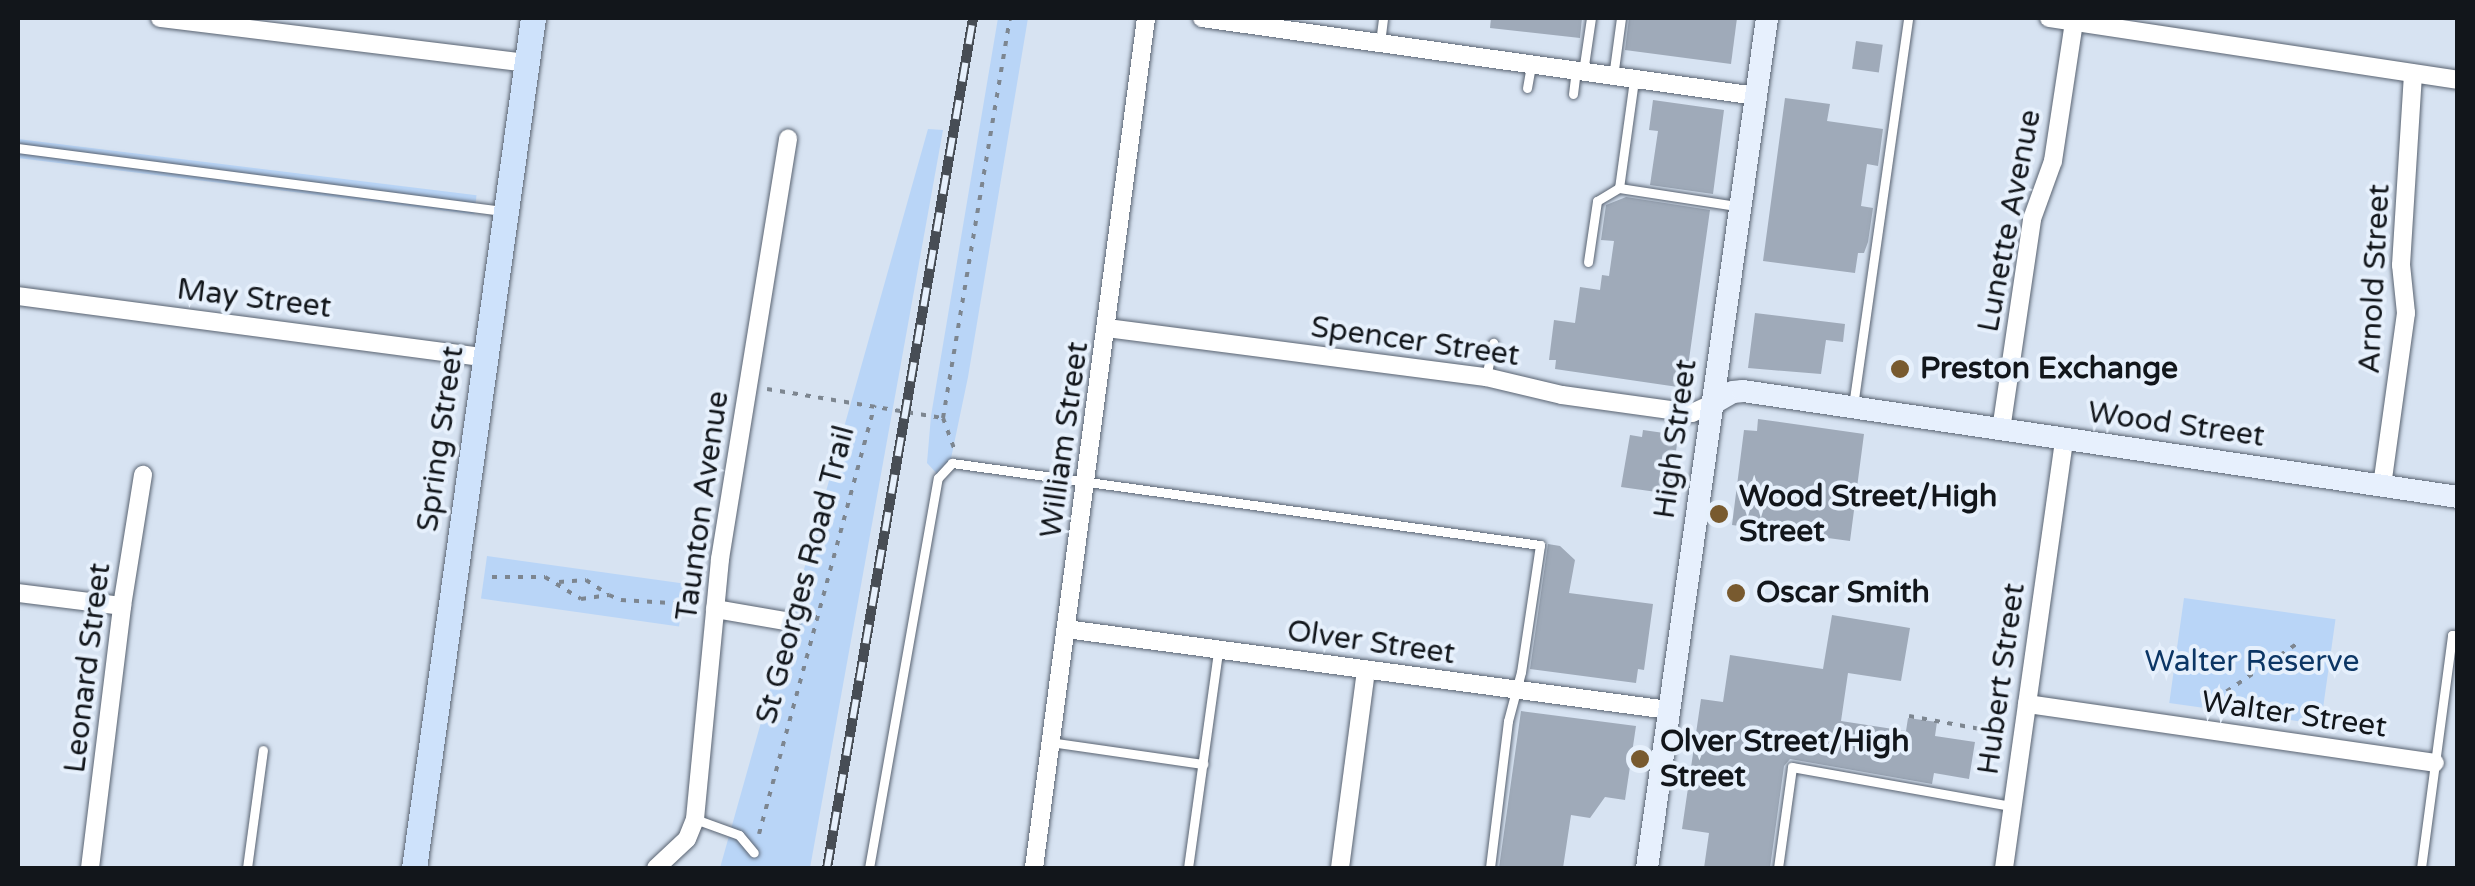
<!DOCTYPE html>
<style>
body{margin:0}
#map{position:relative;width:2475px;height:886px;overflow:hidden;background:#d7e3f2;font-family:"Varela Round",sans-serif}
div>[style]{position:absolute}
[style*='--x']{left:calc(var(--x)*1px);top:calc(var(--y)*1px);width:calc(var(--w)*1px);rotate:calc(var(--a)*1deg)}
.green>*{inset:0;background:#b9d5f7;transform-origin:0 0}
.building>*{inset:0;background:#9faab9;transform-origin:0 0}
.path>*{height:4px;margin-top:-2px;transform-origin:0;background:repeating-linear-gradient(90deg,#7d8690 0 5px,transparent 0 13px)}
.roads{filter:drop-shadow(0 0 2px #596371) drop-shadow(0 0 2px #596371)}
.lane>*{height:9px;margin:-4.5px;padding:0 4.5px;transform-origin:4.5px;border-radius:4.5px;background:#fff}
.street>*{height:18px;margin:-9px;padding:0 9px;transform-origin:9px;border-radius:9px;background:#fff}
.secondary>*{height:22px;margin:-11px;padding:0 11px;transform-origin:11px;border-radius:11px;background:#e7f0fd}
.primary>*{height:25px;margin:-12.5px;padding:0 12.5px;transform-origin:12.5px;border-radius:12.5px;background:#cee2fb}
.rail>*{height:10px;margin-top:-5px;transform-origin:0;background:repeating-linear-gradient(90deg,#e6f0fc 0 19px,#474d55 0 38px);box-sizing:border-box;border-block:2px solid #474d55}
.dots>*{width:28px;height:28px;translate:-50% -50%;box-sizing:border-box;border:5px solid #e6f0fc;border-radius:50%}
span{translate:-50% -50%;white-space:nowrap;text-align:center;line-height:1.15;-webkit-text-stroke:8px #e6f0fc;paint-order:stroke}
.street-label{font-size:30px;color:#12161b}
.poi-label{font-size:30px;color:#12161b;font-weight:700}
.left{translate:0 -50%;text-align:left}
.park-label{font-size:30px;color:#0c3665}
.frame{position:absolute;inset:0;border:20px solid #12161b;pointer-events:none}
</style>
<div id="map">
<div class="green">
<i style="clip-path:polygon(998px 18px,1028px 18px,968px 377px,949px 468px,941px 478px,927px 463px,931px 416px)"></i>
<i style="clip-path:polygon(928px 129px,943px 130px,810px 868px,720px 868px)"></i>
<i style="left:18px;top:139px;width:462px;height:19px;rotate:7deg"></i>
<i style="left:487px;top:556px;width:200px;height:43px;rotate:8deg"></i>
<i style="left:2184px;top:598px;width:153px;height:106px;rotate:8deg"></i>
</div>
<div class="building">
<i style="clip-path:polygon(1491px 18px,1582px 18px,1580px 38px,1490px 28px)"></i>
<i style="clip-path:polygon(1629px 18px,1737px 18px,1731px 64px,1625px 50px)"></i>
<i style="left:1856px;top:41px;width:27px;height:28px;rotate:8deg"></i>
<i style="clip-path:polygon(1785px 98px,1830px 104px,1827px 121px,1883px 129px,1878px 166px,1867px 164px,1861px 206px,1873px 208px,1868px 242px,1864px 253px,1858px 253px,1855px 273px,1763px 261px)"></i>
<i style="clip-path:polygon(1653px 100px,1724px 110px,1713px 194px,1650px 185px,1658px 131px,1649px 130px)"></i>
<i style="clip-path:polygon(1626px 197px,1710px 210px,1686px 381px,1678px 387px,1555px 369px,1556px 360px,1549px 360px,1554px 320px,1575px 323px,1580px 287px,1600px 290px,1602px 275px,1609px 276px,1614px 241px,1601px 240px,1606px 205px)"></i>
<i style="clip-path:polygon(1755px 313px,1845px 324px,1843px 342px,1826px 340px,1821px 374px,1748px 368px)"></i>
<i style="clip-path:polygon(1758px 419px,1864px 434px,1850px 541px,1732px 525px,1744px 430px,1757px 431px)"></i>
<i style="clip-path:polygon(1643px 430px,1678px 435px,1671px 494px,1621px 487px,1630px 435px,1642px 437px)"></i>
<i style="clip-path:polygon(1548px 544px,1560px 546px,1575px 560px,1569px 593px,1653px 604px,1644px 670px,1638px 669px,1636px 683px,1530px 669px)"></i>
<i style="clip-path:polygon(1832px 615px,1910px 628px,1901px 681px,1848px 673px,1841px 721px,1906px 731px,1908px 718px,1937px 722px,1935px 736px,1975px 742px,1969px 779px,1934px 773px,1932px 784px,1790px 759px,1784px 766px,1770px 868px,1704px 868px,1709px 833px,1682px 829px,1701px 699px,1723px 702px,1730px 655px,1823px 669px)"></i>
<i style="clip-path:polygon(1521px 711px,1636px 726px,1625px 800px,1605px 797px,1590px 818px,1571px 815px,1563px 868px,1499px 868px)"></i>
</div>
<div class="path">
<i style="--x:767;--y:389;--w:178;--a:9.4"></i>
<i style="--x:943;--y:418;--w:406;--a:-80.5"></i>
<i style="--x:943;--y:418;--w:35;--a:70"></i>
<i style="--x:492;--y:577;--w:53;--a:0"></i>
<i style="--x:545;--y:577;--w:42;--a:31.4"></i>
<i style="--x:581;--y:599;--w:28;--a:-8"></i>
<i style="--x:609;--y:595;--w:13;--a:23"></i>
<i style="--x:621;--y:600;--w:66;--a:3.5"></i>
<i style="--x:559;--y:582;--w:27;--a:-4"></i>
<i style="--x:586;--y:580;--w:27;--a:33"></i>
<i style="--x:2205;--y:706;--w:112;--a:-34.1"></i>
<i style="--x:1909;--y:716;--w:96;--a:10.3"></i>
<i style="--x:759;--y:834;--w:444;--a:-74.9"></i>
</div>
<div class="roads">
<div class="lane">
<i style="--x:1380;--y:43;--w:25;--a:-83"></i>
<i style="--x:1583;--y:72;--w:55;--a:-81.6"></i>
<i style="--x:1613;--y:77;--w:60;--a:-82.3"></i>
<i style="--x:1527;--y:88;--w:23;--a:-80"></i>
<i style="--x:1573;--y:94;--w:23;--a:-83"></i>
<i style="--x:18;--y:148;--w:488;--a:7.4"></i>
<i style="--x:1619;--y:188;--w:109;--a:-82.1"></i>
<i style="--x:1588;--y:262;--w:62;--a:-81.6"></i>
<i style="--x:1597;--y:201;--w:26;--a:-31"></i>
<i style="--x:1619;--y:188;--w:119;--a:8.7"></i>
<i style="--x:1486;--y:377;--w:35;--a:-78"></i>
<i style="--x:1853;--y:406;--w:392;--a:-81.9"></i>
<i style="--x:1050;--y:742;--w:155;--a:8.2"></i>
<i style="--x:695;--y:819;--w:47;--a:20"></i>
<i style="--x:739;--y:835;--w:23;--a:50"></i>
<i style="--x:247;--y:868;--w:119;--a:-82.3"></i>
<i style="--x:869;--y:868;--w:396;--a:-80"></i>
<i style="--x:938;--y:478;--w:21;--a:-47"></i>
<i style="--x:952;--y:463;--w:594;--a:7.94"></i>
<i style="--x:1540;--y:545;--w:128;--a:98.5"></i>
<i style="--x:1521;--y:672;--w:51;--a:104.9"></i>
<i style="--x:1508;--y:721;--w:148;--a:97"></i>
<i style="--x:1188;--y:868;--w:219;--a:-82.1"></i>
<i style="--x:1778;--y:868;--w:102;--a:-82.1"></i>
<i style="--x:1792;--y:767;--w:222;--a:10.1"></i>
<i style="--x:2421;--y:868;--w:235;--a:-82.4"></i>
<i style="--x:2452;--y:635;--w:6;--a:9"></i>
</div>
<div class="street">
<i style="--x:160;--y:18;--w:370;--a:7"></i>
<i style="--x:1202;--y:18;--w:559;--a:8.01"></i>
<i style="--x:2049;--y:18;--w:414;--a:8.6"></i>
<i style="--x:18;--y:296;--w:470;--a:7.5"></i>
<i style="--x:1107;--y:328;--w:382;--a:7.4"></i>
<i style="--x:1486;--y:377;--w:78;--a:13.3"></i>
<i style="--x:1562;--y:395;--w:131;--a:7.9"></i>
<i style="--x:1692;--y:413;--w:22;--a:-24"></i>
<i style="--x:2001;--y:430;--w:213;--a:-81.6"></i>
<i style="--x:2032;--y:219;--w:62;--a:-70.1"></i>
<i style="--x:2053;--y:161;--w:141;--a:-81.4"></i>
<i style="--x:2382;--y:486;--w:175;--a:-82.1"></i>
<i style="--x:2406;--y:313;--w:48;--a:-95.9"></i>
<i style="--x:2401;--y:265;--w:192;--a:-86.4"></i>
<i style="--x:18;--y:593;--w:105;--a:7.1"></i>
<i style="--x:715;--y:609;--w:76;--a:9.8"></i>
<i style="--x:1066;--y:629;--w:607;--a:7.66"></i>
<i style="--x:2027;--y:704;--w:412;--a:8.2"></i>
<i style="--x:90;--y:868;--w:264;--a:-83"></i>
<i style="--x:122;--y:606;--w:133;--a:-80.9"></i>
<i style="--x:656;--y:868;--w:42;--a:-43.1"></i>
<i style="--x:687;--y:839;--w:22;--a:-68"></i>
<i style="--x:695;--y:819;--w:261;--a:-84.5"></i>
<i style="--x:720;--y:559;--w:426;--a:-80.8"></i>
<i style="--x:1034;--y:868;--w:857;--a:-82.49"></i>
<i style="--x:1340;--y:868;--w:200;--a:-82.5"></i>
<i style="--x:2004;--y:868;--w:433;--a:-82"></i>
</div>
<div class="secondary">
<i style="--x:1712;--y:404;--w:24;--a:-30"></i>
<i style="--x:1733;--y:392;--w:10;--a:-6"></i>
<i style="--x:1743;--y:391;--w:723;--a:8.43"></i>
<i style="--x:1647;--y:868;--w:858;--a:-81.96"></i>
</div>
<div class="primary">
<i style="--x:414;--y:868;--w:858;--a:-82.03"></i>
</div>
</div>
<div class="rail">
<i style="--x:827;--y:868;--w:862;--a:-80.25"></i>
</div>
<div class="dots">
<i style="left:1900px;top:369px;background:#785a2f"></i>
<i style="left:1719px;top:514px;background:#785a2f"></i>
<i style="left:1736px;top:593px;background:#785a2f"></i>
<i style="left:1640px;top:759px;background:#785a2f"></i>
</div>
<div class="street-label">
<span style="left:2010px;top:221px;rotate:-79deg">Lunette Avenue</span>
<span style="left:2375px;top:279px;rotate:-87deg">Arnold Street</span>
<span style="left:254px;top:299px;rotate:7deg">May Street</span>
<span style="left:1415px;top:342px;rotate:8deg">Spencer Street</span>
<span style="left:2176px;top:425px;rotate:8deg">Wood Street</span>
<span style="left:441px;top:439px;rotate:-82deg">Spring Street</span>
<span style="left:1676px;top:439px;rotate:-82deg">High Street</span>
<span style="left:1065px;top:440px;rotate:-82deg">William Street</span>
<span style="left:703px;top:506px;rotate:-82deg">Taunton Avenue</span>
<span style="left:806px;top:575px;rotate:-75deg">St Georges Road Trail</span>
<span style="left:1371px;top:643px;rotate:8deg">Olver Street</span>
<span style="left:88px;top:668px;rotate:-83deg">Leonard Street</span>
<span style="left:2002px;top:679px;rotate:-82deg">Hubert Street</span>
<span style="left:2294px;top:715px;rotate:8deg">Walter Street</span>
</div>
<div class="poi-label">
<span class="left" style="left:1920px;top:369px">Preston Exchange</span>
<span class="left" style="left:1739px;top:514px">Wood Street/High<br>Street</span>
<span class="left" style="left:1756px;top:593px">Oscar Smith</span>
<span class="left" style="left:1660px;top:759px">Olver Street/High<br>Street</span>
</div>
<div class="park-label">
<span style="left:2252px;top:662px">Walter Reserve</span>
</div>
<div class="frame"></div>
</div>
